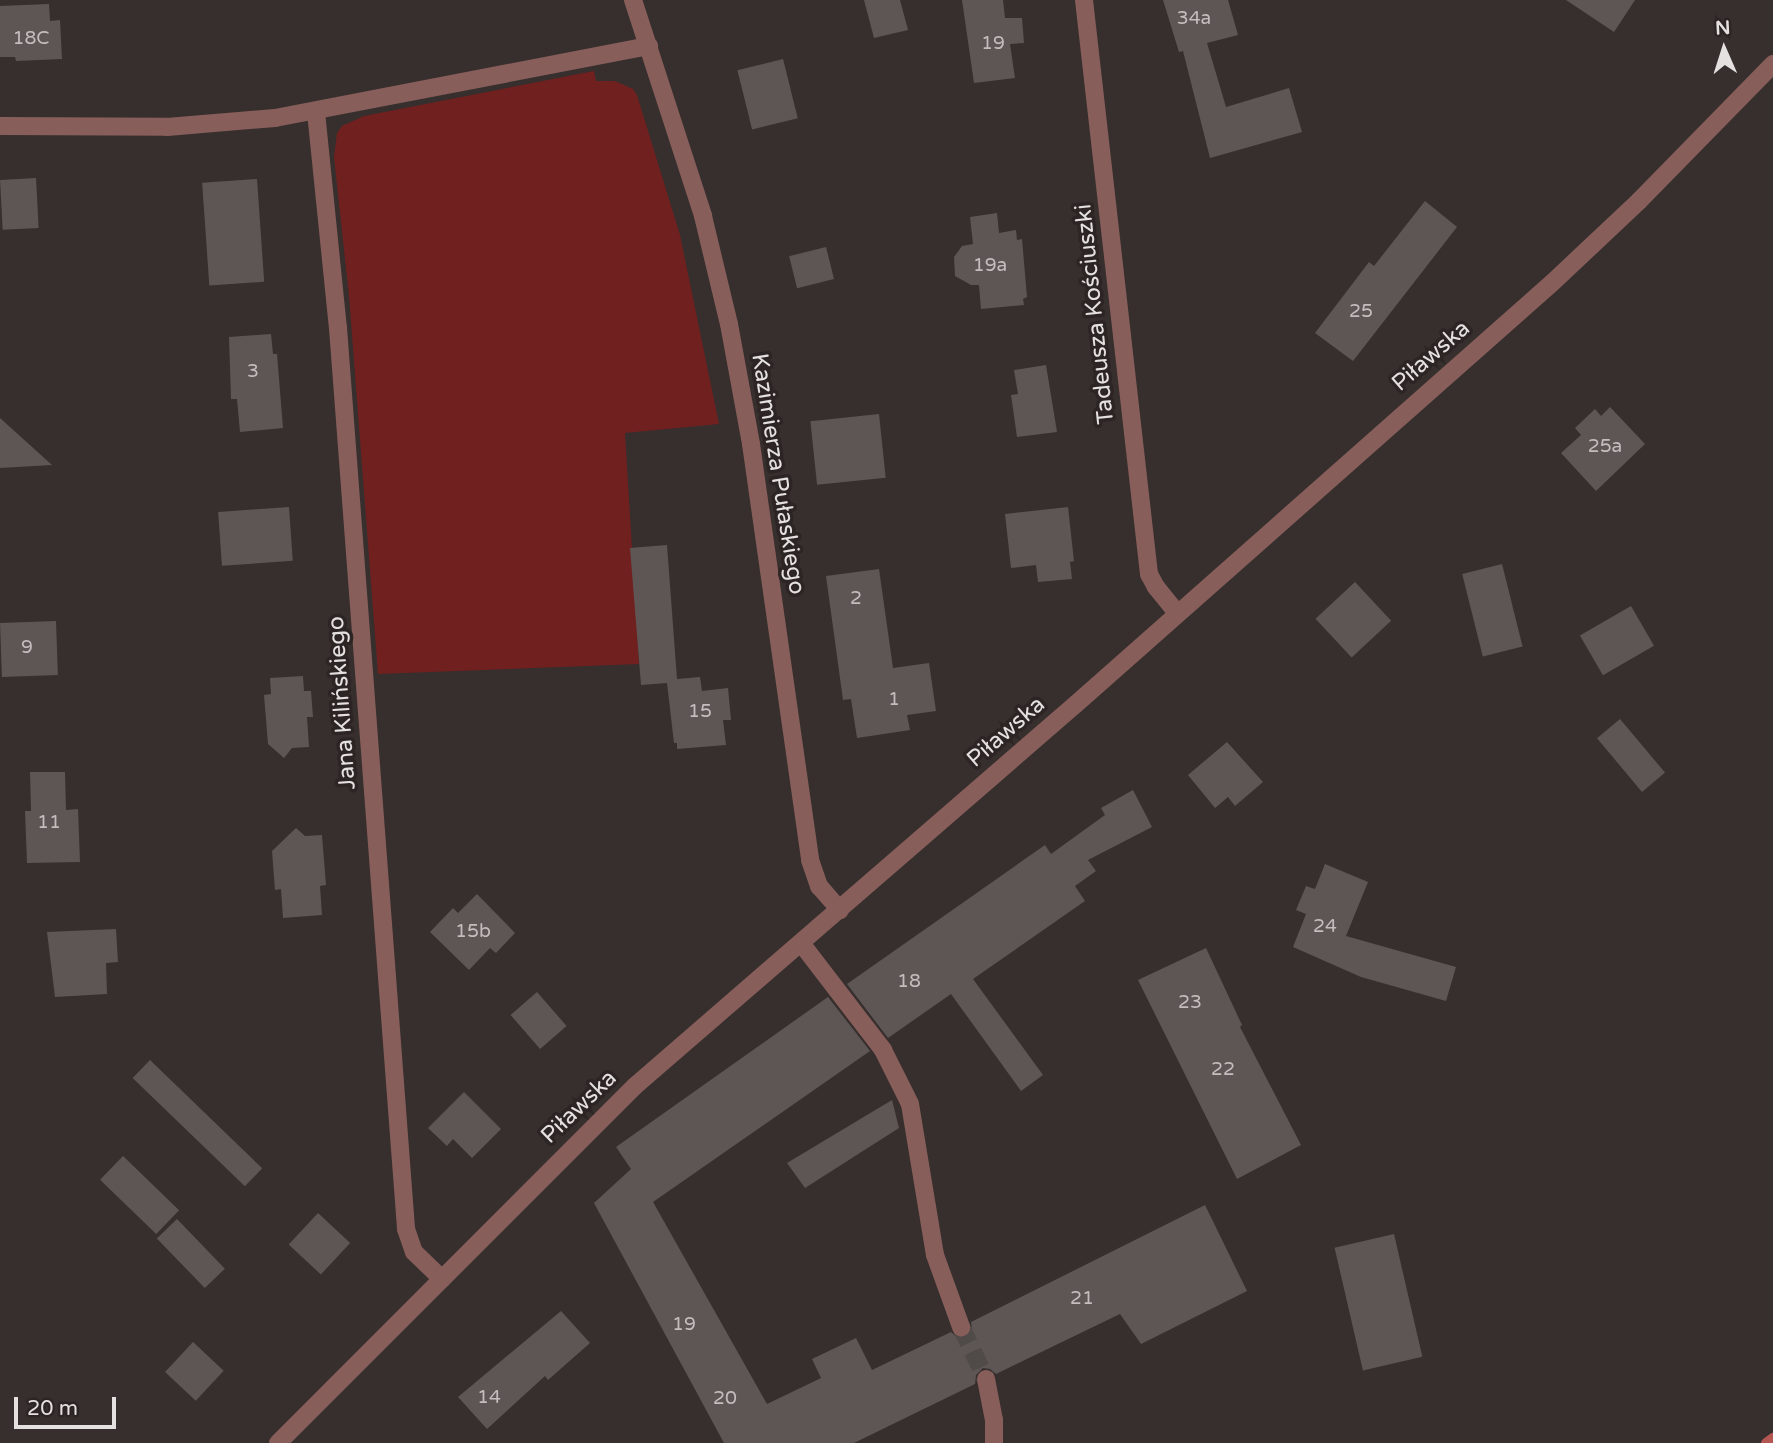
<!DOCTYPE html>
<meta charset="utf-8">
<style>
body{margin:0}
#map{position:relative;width:1773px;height:1443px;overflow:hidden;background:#362f2e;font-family:"Varela Round",sans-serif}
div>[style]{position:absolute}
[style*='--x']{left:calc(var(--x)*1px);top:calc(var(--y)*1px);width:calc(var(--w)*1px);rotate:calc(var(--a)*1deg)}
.green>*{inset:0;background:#70201f}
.stream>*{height:10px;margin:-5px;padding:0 5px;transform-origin:5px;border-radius:5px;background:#b45651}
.building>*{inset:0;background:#5e5655;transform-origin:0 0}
.minor-tunnel>*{height:18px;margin-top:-9px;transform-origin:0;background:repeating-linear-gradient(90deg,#504a49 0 18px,transparent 0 27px)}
.minor>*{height:18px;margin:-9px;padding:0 9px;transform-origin:9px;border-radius:9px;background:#885e5a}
.tertiary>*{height:18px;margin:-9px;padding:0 9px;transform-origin:9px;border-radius:9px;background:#885e5a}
span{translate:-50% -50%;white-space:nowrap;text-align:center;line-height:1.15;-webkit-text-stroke:7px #2c2524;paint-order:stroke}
.number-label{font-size:19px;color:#c3bebd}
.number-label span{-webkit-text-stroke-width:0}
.street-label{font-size:23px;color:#e5e1e0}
.north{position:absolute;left:1689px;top:14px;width:70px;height:70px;-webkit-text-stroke:5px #2c2524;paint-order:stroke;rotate:357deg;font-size:19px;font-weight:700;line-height:28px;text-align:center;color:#e5e1e0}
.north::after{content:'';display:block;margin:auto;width:24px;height:32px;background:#e5e1e0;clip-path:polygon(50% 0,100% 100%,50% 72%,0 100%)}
.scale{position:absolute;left:14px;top:1397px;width:102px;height:32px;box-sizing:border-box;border:4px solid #e5e1e0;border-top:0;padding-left:9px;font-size:21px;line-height:24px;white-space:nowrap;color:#e5e1e0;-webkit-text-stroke:5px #2c2524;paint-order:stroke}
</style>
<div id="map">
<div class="green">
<i style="clip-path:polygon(594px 71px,596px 81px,615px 81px,633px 89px,637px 95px,680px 235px,719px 424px,625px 433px,639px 664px,378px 674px,349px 296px,334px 157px,337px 133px,342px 126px,364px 116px)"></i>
</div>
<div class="stream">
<i style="--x:1766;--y:1443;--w:9;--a:-36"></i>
</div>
<div class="building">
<i style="clip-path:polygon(864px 0,900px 0,908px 30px,874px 38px)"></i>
<i style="clip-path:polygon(962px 0,1003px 0,1005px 18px,1022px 18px,1024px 43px,1010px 44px,1015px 78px,974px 83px)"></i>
<i style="clip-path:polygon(1163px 0,1228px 0,1238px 35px,1207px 43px,1226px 107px,1289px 88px,1302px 132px,1210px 158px,1183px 51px,1179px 52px)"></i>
<i style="clip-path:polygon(1566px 0,1635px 0,1614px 32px)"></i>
<i style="clip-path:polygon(49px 4px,50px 21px,60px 20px,62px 59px,16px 61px,15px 57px,0 57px,0 6px)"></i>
<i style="left:783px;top:59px;width:61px;height:47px;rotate:76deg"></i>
<i style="left:36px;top:178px;width:50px;height:36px;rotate:87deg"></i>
<i style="left:257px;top:179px;width:103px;height:55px;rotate:86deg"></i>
<i style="clip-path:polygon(1425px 201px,1457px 227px,1353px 361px,1315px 333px,1369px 262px,1374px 266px)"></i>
<i style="clip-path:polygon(997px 213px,999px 233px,1016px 230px,1017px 240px,1022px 239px,1027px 297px,1023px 299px,1024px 305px,981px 309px,979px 285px,971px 285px,955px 276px,954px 257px,962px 246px,973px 244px,970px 217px)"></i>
<i style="left:826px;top:247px;width:33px;height:38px;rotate:76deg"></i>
<i style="clip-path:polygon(271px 334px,273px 354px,277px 354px,283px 428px,240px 432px,237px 399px,231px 399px,229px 337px)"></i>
<i style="clip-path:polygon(1046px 365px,1057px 432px,1017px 437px,1011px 395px,1018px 394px,1014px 370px)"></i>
<i style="clip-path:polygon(1610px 407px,1645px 444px,1596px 491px,1561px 453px,1581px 435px,1575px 428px,1595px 409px,1601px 416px)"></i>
<i style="left:879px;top:414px;width:64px;height:69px;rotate:84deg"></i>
<i style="clip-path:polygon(0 418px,52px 465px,0 468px)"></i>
<i style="left:289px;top:507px;width:54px;height:71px;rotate:86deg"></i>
<i style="clip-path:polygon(1068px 507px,1074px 561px,1070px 562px,1072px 579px,1038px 582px,1036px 565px,1011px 568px,1005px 514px)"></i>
<i style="clip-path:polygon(667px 545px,677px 679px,700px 677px,702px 691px,728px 688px,731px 720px,723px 720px,726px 745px,677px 749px,677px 743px,674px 743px,667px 683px,641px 685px,630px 548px)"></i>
<i style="left:1502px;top:564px;width:85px;height:41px;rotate:76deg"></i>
<i style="clip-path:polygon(879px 569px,893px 668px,929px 663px,936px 711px,907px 715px,910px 730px,857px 738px,851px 699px,843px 700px,826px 576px)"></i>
<i style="left:1355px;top:582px;width:53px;height:54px;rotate:47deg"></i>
<i style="left:1631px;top:606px;width:46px;height:59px;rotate:60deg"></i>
<i style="left:56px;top:621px;width:54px;height:56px;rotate:88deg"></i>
<i style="clip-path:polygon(303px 676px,304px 691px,311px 691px,313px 717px,307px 717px,309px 747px,292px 748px,284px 758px,268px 744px,264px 695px,271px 694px,270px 678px)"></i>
<i style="left:1620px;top:719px;width:70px;height:30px;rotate:50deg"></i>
<i style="clip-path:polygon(1227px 742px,1263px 782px,1235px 806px,1228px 797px,1215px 808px,1188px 775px)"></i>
<i style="clip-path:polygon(30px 772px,65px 772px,66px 810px,78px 809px,80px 862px,27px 863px,25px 811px,31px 811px)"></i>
<i style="clip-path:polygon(1133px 790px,1152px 827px,1088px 860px,1096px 871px,1075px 886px,1085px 901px,973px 979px,1043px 1075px,1021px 1091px,951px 994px,888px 1038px,847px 984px,1045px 845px,1051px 854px,1105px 815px,1101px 808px)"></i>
<i style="clip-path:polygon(296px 828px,305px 836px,322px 835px,326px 885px,320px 886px,322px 915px,283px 918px,281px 889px,275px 890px,272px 851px)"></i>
<i style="clip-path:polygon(1325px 864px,1368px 882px,1346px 936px,1456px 967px,1446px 1001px,1361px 977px,1293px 947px,1306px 914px,1296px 910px,1306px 886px,1315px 889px)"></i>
<i style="clip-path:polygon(477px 894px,515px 933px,496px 953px,490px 948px,469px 970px,430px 932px,453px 908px,458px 913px)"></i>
<i style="clip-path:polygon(116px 929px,118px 962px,106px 963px,107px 994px,55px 997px,47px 932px)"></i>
<i style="clip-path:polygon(1206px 948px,1242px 1025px,1240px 1027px,1301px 1145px,1237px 1179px,1138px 980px)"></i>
<i style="left:537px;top:992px;width:45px;height:35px;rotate:49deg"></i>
<i style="clip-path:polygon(828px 997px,870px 1051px,653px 1202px,767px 1404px,821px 1378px,812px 1359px,856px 1338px,872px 1370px,951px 1332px,958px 1338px,965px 1337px,972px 1330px,971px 1322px,1205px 1205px,1247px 1291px,1141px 1344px,1120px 1314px,996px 1374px,990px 1369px,983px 1368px,976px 1375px,975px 1384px,854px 1443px,724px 1443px,594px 1203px,631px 1169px,616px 1147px)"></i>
<i style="left:150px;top:1060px;width:156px;height:25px;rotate:44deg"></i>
<i style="clip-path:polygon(464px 1092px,501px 1129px,472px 1158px,453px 1139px,447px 1146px,428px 1128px)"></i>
<i style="clip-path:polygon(892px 1100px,899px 1128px,805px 1188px,787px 1163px)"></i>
<i style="left:123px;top:1156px;width:78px;height:33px;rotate:44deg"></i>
<i style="left:318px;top:1213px;width:44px;height:43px;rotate:43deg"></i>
<i style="left:177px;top:1219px;width:69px;height:28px;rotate:46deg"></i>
<i style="left:1394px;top:1234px;width:126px;height:61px;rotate:77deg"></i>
<i style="clip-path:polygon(561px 1311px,590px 1343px,548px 1380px,545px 1376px,487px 1429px,458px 1397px)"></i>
<i style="left:193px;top:1342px;width:42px;height:41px;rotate:43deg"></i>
</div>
<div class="minor-tunnel">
<i style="--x:961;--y:1327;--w:58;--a:64.3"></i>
</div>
<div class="minor">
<i style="--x:633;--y:0;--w:227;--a:72"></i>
<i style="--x:703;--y:216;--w:111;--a:76.5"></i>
<i style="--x:729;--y:324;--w:122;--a:79.6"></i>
<i style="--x:751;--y:444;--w:420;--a:81.9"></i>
<i style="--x:810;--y:860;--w:28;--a:71"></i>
<i style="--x:819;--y:886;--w:32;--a:49"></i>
<i style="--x:1084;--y:0;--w:578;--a:83.54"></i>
<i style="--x:1149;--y:574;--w:15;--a:62"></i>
<i style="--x:1156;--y:587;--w:33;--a:51"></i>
<i style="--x:316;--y:112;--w:217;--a:84.2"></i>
<i style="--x:338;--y:328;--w:904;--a:85.68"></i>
<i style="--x:406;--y:1229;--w:24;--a:71"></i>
<i style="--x:414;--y:1252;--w:39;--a:44"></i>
<i style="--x:0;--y:126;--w:167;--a:0.3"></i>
<i style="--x:167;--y:127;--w:108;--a:-4.8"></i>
<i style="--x:275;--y:118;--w:381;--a:-10.9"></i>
<i style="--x:801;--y:943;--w:135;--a:52.5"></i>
<i style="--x:883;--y:1050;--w:60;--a:63.4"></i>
<i style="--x:910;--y:1104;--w:153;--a:80.6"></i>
<i style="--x:935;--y:1255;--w:77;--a:70.1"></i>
<i style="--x:986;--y:1379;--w:42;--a:79"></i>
<i style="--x:994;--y:1420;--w:23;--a:90"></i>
</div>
<div class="tertiary">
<i style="--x:278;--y:1443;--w:505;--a:-45"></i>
<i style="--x:635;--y:1086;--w:583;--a:-40.9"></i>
<i style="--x:1076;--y:704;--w:635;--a:-41.49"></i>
<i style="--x:1552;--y:283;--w:120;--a:-43.3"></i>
<i style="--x:1639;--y:201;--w:192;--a:-45.6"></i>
</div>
<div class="number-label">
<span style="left:1194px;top:19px">34a</span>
<span style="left:31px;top:39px">18C</span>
<span style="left:993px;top:44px">19</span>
<span style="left:990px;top:266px">19a</span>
<span style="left:1361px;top:312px">25</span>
<span style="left:253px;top:372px">3</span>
<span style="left:1605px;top:447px">25a</span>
<span style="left:856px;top:599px">2</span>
<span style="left:27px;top:648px">9</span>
<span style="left:894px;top:700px">1</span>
<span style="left:700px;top:712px">15</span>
<span style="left:49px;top:823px">11</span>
<span style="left:1325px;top:927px">24</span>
<span style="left:473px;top:932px">15b</span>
<span style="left:909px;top:982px">18</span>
<span style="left:1190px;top:1003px">23</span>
<span style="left:1223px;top:1070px">22</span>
<span style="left:1082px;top:1299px">21</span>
<span style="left:684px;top:1325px">19</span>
<span style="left:489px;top:1398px">14</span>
<span style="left:725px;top:1399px">20</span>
</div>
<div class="street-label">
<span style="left:1095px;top:314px;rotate:-96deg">Tadeusza Kościuszki</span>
<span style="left:1431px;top:356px;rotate:-41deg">Piławska</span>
<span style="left:778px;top:474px;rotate:81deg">Kazimierza Pułaskiego</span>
<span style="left:342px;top:703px;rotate:-94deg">Jana Kilińskiego</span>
<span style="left:1006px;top:732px;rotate:-41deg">Piławska</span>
<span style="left:579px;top:1107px;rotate:-44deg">Piławska</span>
</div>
<div class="north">N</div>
<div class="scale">20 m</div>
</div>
